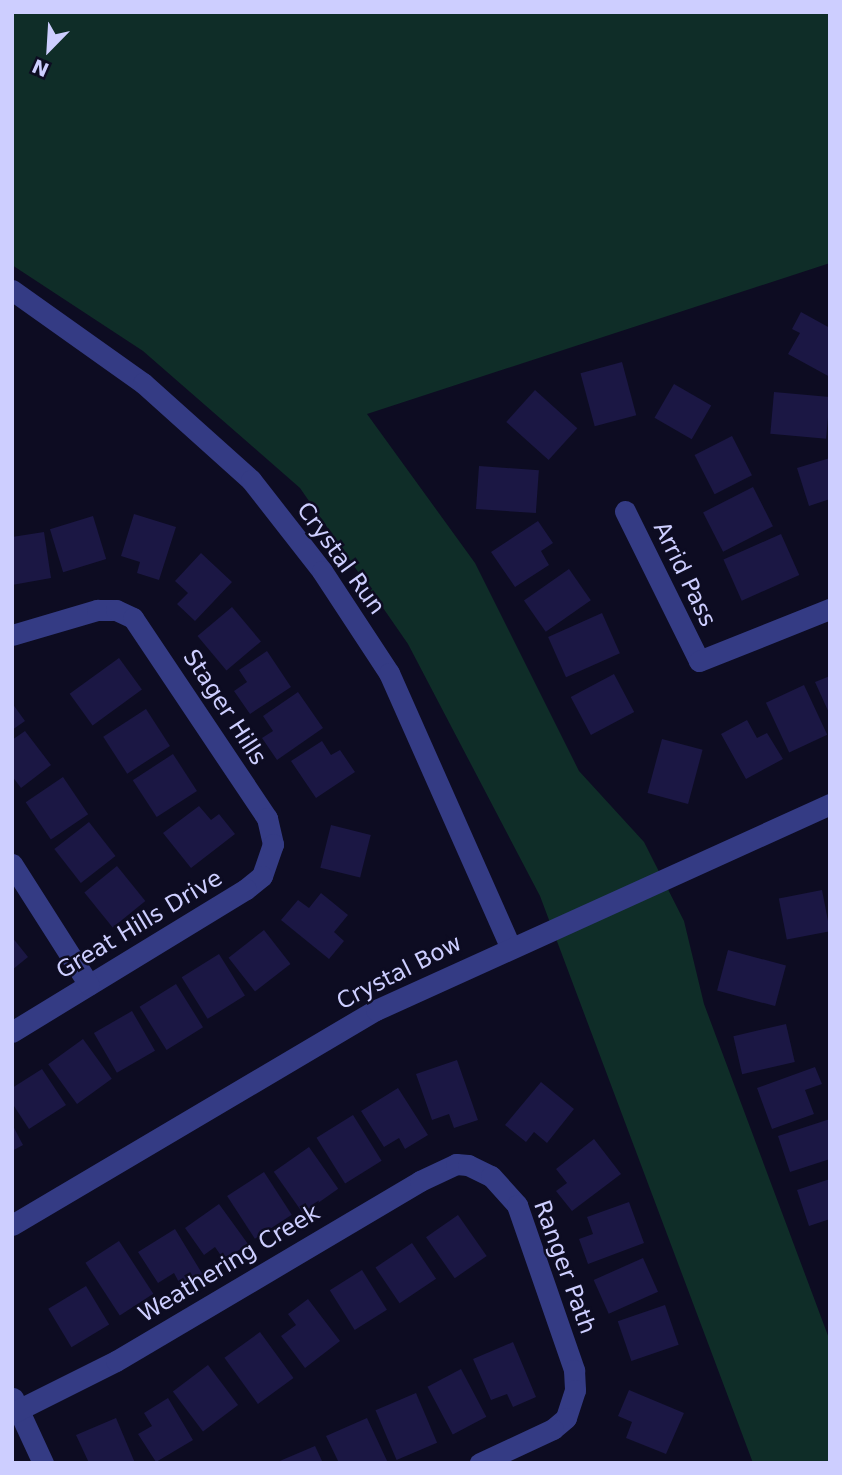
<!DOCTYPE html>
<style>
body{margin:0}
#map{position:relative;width:842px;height:1475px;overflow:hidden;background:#0d0c22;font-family:"DejaVu Sans",sans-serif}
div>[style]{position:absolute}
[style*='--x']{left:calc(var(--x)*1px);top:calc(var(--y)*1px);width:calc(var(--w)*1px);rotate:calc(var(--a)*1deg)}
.green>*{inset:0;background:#0f2d28}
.building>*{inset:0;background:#1b1744;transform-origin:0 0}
.street>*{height:21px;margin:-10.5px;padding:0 10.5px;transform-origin:10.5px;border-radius:10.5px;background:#343b84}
span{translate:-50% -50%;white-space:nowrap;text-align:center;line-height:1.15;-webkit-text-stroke:5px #0d0c22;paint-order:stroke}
.street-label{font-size:23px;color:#cdceff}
.frame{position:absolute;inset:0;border:14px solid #cdceff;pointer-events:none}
.north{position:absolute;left:14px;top:14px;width:70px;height:70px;-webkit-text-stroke:5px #0d0c22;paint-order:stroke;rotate:204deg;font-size:19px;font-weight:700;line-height:28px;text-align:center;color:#cdceff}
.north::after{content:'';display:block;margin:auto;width:24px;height:32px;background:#cdceff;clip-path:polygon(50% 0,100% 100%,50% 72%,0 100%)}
</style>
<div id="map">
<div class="green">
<i style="clip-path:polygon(12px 12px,830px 12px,830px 263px,367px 414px,475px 563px,579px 771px,644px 842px,684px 921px,704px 1004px,830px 1341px,830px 1463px,753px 1463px,540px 896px,408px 644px,300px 488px,143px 351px,12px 265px)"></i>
</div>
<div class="building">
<i style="clip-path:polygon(801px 312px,830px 328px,830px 377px,788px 354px,800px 333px,792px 329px)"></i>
<i style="left:622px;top:362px;width:55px;height:43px;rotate:75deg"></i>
<i style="left:674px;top:384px;width:43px;height:39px;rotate:30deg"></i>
<i style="left:535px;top:390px;width:57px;height:43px;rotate:42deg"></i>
<i style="left:774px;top:392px;width:56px;height:42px;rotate:5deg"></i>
<i style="left:732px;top:436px;width:44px;height:42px;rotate:63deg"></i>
<i style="clip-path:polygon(830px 458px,830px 499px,809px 506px,797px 468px)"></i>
<i style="left:479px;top:466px;width:60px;height:43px;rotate:4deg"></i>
<i style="left:753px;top:487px;width:44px;height:56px;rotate:63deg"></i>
<i style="clip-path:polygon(134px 514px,176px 527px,159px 580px,137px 573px,140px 562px,121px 556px)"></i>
<i style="left:93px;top:516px;width:45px;height:45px;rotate:73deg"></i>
<i style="clip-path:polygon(538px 521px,553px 543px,541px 551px,549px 565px,515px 587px,491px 552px)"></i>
<i style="clip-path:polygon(44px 532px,51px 578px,12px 585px,12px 537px)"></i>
<i style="left:781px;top:534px;width:45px;height:63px;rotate:66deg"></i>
<i style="clip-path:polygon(201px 553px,232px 582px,195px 621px,177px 604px,188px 593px,175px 581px)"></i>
<i style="left:569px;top:569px;width:38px;height:55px;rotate:55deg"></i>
<i style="left:232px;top:607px;width:45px;height:45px;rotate:50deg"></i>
<i style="left:602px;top:613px;width:44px;height:59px;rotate:66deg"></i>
<i style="clip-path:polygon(267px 651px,291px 687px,250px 714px,234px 691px,247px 682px,239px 670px)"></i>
<i style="left:119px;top:658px;width:39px;height:61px;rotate:54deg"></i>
<i style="left:614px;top:674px;width:43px;height:49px;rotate:62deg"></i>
<i style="clip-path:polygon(830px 676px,830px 715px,815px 682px)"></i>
<i style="left:804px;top:685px;width:55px;height:42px;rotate:65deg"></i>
<i style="clip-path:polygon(298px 692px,323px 728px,277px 760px,262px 738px,273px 731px,263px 716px)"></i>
<i style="clip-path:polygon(12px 703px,25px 721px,12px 730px)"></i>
<i style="left:146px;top:709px;width:44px;height:51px;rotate:57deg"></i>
<i style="clip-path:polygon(747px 720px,757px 738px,767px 733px,783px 759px,746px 779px,721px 734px)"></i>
<i style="clip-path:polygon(25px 731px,51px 765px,21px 788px,12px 776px,12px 740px)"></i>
<i style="left:662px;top:739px;width:42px;height:56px;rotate:15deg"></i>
<i style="clip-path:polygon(322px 741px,331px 755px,340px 750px,355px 772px,316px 798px,291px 761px)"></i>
<i style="left:173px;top:754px;width:44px;height:48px;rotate:57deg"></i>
<i style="left:63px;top:777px;width:45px;height:45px;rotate:56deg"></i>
<i style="clip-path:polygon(199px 806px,211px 820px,219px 814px,235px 834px,191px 868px,163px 833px)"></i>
<i style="left:89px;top:822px;width:43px;height:44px;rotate:52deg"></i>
<i style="left:331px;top:825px;width:41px;height:44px;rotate:14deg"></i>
<i style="left:117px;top:866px;width:45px;height:42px;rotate:51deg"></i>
<i style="left:822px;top:890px;width:42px;height:44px;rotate:79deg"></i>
<i style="clip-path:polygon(321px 893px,348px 915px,334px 932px,344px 941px,329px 959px,281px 920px,298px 900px,309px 908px)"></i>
<i style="left:264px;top:930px;width:43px;height:45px;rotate:52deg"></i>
<i style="clip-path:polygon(12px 937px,28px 957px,12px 970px)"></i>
<i style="left:728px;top:950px;width:60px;height:42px;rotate:15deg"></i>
<i style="left:219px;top:954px;width:49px;height:44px;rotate:58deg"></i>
<i style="left:176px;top:984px;width:51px;height:43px;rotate:58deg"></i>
<i style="left:132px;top:1011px;width:46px;height:44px;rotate:60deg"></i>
<i style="left:786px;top:1024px;width:39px;height:54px;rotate:77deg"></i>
<i style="left:83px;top:1039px;width:49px;height:43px;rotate:54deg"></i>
<i style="clip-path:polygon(457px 1060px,478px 1120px,454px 1128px,449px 1114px,432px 1120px,416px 1074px)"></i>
<i style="clip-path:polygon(815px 1067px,822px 1084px,805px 1090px,814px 1114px,772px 1129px,757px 1088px)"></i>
<i style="clip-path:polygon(42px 1069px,66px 1105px,29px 1129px,12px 1103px,12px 1088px)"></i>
<i style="clip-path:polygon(541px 1082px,574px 1109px,547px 1143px,534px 1132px,526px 1142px,505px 1125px)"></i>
<i style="clip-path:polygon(398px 1088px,428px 1135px,405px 1149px,399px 1138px,384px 1147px,361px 1111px)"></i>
<i style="left:353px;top:1115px;width:54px;height:43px;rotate:58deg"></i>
<i style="clip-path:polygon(830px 1119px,830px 1159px,790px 1172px,778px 1136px)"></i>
<i style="clip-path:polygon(12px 1124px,23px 1145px,12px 1151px)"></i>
<i style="clip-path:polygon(594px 1139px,621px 1174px,572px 1211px,556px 1191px,567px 1183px,556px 1169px)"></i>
<i style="left:309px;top:1147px;width:51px;height:43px;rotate:55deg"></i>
<i style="left:264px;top:1172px;width:51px;height:44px;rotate:57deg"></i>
<i style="clip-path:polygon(830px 1179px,830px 1219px,809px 1226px,797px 1190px)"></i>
<i style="clip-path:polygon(629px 1202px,644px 1243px,588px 1264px,579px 1239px,593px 1234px,587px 1217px)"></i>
<i style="clip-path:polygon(219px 1204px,248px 1244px,224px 1260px,215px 1247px,204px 1255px,185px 1228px)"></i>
<i style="left:458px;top:1215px;width:50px;height:39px;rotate:55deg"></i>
<i style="clip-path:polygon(175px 1229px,203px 1275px,182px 1288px,174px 1273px,158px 1283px,138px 1252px)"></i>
<i style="left:119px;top:1241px;width:63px;height:40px;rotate:57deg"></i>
<i style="left:412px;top:1243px;width:43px;height:44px;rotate:56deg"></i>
<i style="left:643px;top:1258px;width:37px;height:54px;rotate:66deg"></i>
<i style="left:362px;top:1270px;width:47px;height:38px;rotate:58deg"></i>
<i style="left:86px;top:1286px;width:45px;height:44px;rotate:59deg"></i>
<i style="clip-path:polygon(308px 1299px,340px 1341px,305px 1368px,281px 1336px,296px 1325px,288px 1314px)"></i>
<i style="left:665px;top:1305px;width:42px;height:50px;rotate:71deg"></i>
<i style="left:260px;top:1332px;width:57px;height:44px;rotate:54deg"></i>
<i style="clip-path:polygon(513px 1342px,536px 1397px,513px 1407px,507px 1394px,491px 1400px,473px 1359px)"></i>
<i style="left:208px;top:1365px;width:50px;height:44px;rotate:53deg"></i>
<i style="left:461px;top:1369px;width:54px;height:38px;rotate:62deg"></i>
<i style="clip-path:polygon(629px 1390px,684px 1413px,666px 1454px,626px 1438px,632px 1422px,618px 1416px)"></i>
<i style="left:416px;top:1393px;width:54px;height:44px;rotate:67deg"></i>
<i style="clip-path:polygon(168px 1398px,193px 1440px,156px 1462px,138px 1434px,152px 1426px,144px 1413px)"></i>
<i style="clip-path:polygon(116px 1418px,135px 1463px,89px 1463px,76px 1435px)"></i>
<i style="clip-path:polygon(367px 1418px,388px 1463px,339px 1463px,326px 1436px)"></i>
<i style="clip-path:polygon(315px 1446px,323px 1463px,275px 1463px)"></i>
</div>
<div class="street">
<i style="--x:12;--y:290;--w:161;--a:35.4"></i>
<i style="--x:143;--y:383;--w:145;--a:41.9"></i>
<i style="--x:251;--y:480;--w:115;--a:52"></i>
<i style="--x:322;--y:571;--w:122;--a:56.7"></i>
<i style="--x:389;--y:673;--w:301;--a:66.1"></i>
<i style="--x:625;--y:511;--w:167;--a:63.7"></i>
<i style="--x:699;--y:661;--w:141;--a:-21.7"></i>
<i style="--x:12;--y:635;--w:89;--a:-16.4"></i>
<i style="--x:97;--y:610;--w:19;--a:0"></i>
<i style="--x:116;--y:610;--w:19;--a:25"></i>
<i style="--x:133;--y:618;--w:241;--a:56.2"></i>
<i style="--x:267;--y:818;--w:27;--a:77"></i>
<i style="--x:273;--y:844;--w:34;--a:109"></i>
<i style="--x:262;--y:876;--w:21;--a:141"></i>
<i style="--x:246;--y:889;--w:274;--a:148.6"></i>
<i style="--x:12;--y:864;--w:143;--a:57.5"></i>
<i style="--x:12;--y:1225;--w:423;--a:-30.6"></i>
<i style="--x:376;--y:1010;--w:499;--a:-24.4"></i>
<i style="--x:13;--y:1398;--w:72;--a:65.2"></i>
<i style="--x:12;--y:1413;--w:116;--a:-26.6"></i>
<i style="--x:116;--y:1361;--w:353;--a:-30.6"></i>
<i style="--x:420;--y:1181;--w:40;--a:-25"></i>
<i style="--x:456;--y:1164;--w:12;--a:5"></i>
<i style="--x:468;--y:1165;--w:25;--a:26"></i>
<i style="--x:491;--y:1176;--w:39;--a:48"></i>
<i style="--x:517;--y:1205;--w:175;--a:70.9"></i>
<i style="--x:574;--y:1370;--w:20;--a:87"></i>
<i style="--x:575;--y:1390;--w:29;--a:108"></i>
<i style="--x:566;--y:1418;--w:17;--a:140"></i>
<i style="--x:553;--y:1429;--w:81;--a:155"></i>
</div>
<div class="street-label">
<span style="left:341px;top:558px;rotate:54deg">Crystal Run</span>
<span style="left:685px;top:574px;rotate:64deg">Arrid Pass</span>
<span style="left:225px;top:707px;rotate:57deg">Stager Hills</span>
<span style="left:139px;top:924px;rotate:-31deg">Great Hills Drive</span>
<span style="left:399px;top:972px;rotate:-27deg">Crystal Bow</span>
<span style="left:229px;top:1263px;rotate:-31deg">Weathering Creek</span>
<span style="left:565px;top:1267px;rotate:70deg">Ranger Path</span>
</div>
<div class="frame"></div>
<div class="north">N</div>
</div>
